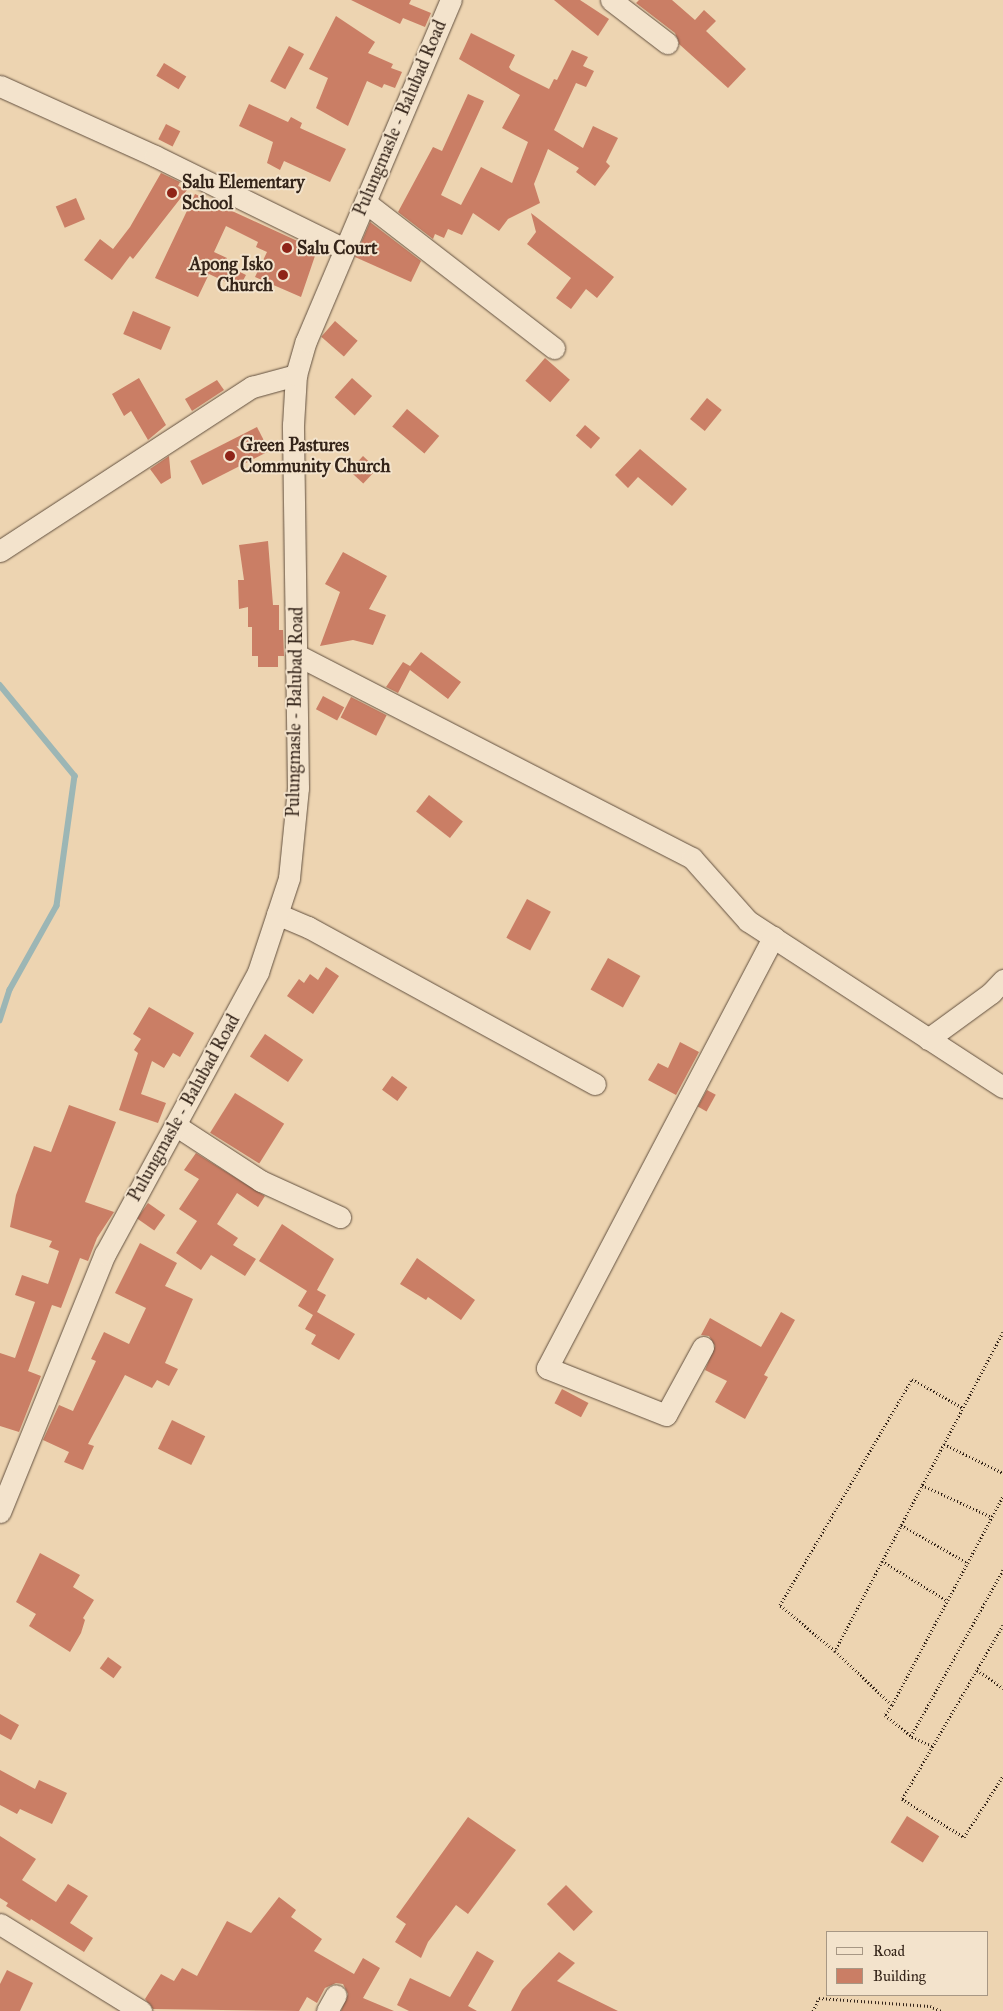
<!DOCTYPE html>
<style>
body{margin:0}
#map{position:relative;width:1003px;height:2011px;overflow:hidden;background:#edd4b1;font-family:"IM FELL Great Primer",serif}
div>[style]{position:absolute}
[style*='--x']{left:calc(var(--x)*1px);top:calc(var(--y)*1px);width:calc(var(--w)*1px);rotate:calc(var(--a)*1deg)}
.stream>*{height:5.5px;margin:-2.75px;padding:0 2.75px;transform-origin:2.75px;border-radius:2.75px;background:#9cb6b5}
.building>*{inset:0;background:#ca7e65;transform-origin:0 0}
.path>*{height:3px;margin-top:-1.5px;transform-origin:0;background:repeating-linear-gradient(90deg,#342419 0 1px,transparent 0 3.5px)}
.roads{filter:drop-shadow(0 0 1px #62503f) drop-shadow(0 0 1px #62503f)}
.minor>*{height:21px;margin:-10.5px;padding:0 10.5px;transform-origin:10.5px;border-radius:10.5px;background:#f3e3cc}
.dots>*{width:14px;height:14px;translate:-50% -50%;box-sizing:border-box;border:2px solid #f3e3cc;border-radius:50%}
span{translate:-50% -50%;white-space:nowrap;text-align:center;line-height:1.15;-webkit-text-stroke:4px #f3e3cc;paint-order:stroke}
.street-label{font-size:18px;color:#342419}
.poi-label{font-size:18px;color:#342419;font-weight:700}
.left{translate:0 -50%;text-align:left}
.right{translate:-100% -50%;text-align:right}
.legend{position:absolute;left:826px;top:1931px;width:162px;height:65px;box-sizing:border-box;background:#f3e3cc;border:1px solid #a79784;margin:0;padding:6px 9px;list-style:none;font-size:15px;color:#342419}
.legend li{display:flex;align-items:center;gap:10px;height:25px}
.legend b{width:25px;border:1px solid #a79784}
</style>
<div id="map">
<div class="stream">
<i style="--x:0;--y:685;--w:118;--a:50.5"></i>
<i style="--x:75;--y:776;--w:131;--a:97.9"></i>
<i style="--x:57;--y:906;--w:96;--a:119.2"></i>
<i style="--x:10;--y:990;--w:32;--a:108"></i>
</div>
<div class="building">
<i style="clip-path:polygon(351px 0,411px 0,409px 4px,431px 13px,425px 27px,403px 18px,400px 24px)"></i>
<i style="clip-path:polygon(554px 0,580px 0,609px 19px,598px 36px)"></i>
<i style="clip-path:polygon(639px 0,672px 0,695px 20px,704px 10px,716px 21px,706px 31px,746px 69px,728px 88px,679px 44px,675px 33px,636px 3px)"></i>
<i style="clip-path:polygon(336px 16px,375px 42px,368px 53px,393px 64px,391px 68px,402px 72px,395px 88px,384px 84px,382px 88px,367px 81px,348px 126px,316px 108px,328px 78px,309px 69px)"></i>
<i style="clip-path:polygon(471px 33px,515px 55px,509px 67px,511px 70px,549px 89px,554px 79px,557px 80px,572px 50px,588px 57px,583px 66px,594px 71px,586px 87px,576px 83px,554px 130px,583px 148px,593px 126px,618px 138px,606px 162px,610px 166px,595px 186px,576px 172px,579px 168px,548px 149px,534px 184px,540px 203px,508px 219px,499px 231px,473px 213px,462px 235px,448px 229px,444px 238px,435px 234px,433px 239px,398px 212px,433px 147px,442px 151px,468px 94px,484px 101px,441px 195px,461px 205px,481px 167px,512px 183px,528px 142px,502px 128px,520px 95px,459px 59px)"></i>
<i style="left:289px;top:46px;width:17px;height:40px;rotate:28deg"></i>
<i style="left:164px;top:63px;width:26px;height:15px;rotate:31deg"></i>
<i style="clip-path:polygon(249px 104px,288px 122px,291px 117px,302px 123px,300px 128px,346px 149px,330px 182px,284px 161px,280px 170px,267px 163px,273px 142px,239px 126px)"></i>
<i style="left:166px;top:124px;width:16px;height:17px;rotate:27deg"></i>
<i style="clip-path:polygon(161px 173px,180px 182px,178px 186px,187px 190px,133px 259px,130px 256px,112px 280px,84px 260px,100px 239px,113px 249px,130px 227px)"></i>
<i style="clip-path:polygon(195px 194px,317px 250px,301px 297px,255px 277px,267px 252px,256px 247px,258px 242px,226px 226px,214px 252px,227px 258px,224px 264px,246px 275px,239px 288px,209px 274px,198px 297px,155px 278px)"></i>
<i style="left:76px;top:198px;width:23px;height:22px;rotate:67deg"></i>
<i style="clip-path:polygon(531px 213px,614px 277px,597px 298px,586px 289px,571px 309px,556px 298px,571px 278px,527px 244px,536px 232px)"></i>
<i style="clip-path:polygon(370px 222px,421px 261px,411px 282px,355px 257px)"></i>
<i style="left:133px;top:311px;width:41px;height:25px;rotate:23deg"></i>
<i style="left:335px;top:321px;width:30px;height:21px;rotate:41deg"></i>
<i style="left:545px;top:358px;width:33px;height:30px;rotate:41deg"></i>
<i style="clip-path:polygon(139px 378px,166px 425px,148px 440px,131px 411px,124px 416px,112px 394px)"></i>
<i style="left:352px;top:378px;width:27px;height:26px;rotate:42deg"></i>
<i style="clip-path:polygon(217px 380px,224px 390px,192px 411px,185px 399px)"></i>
<i style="left:707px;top:398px;width:19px;height:27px;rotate:39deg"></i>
<i style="left:407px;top:409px;width:42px;height:23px;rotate:40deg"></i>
<i style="left:585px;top:425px;width:20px;height:14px;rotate:41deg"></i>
<i style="left:257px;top:427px;width:27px;height:75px;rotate:63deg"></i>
<i style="clip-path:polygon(640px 449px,687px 489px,672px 506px,638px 477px,628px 488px,615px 475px)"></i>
<i style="clip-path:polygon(169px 456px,171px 478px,161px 484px,150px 469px)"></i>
<i style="left:363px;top:456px;width:19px;height:20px;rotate:43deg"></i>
<i style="clip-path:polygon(268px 541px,273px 605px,279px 605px,279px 630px,283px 630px,284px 656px,278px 656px,278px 667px,258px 667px,258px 656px,252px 656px,252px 627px,248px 627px,248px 607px,239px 609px,238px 580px,244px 580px,239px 545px)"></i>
<i style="clip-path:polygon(343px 552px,387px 576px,369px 609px,386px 615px,373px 645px,353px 640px,320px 646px,340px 592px,325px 584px)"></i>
<i style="clip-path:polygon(421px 652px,461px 682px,448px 699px,410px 670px,398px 693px,386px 687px,403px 662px,410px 666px)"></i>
<i style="left:323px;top:696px;width:24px;height:15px;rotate:28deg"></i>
<i style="left:351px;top:697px;width:40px;height:23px;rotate:27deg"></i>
<i style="left:429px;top:795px;width:43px;height:21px;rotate:38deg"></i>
<i style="left:527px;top:899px;width:27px;height:44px;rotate:28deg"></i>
<i style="left:608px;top:958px;width:37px;height:36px;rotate:29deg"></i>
<i style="clip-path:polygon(326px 967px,339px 976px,313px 1014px,287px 996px,299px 979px,304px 983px,310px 974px,318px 980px)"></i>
<i style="clip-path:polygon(149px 1007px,194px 1033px,180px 1057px,173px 1053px,164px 1068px,152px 1061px,141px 1094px,166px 1103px,158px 1123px,119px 1110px,138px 1053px,134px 1050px,141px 1039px,133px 1034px)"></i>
<i style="left:265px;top:1034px;width:46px;height:27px;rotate:34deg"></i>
<i style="clip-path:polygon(680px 1042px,699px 1052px,676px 1095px,648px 1080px,658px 1063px,668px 1068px)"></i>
<i style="left:392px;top:1076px;width:19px;height:17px;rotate:36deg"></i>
<i style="left:707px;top:1090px;width:10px;height:19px;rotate:29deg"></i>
<i style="left:235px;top:1093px;width:58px;height:47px;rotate:32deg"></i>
<i style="clip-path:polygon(69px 1105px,116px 1122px,85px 1202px,114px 1212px,97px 1238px,88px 1261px,80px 1258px,61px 1308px,52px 1305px,28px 1371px,41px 1376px,19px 1432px,0 1426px,0 1353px,15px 1358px,35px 1302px,15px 1295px,22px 1275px,48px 1284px,59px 1251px,49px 1247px,52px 1241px,10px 1227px,16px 1195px,34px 1146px,51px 1152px)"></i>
<i style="clip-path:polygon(196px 1153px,265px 1196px,258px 1207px,237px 1193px,217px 1224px,238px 1238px,233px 1245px,256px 1259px,245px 1276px,211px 1255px,201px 1270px,176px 1253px,197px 1221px,179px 1209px,199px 1179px,184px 1170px)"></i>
<i style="left:148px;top:1203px;width:21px;height:19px;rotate:35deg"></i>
<i style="clip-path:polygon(282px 1224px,334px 1259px,317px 1290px,326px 1295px,317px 1312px,355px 1334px,339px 1360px,311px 1344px,316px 1335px,305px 1329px,313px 1315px,298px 1306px,307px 1291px,259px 1261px)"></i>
<i style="clip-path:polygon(140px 1243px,177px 1263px,165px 1286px,193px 1299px,165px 1363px,178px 1369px,169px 1386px,157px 1380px,152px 1388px,125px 1375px,88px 1444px,94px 1446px,83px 1470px,64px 1462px,69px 1452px,43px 1440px,59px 1405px,73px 1411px,96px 1361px,91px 1359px,104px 1332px,129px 1344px,146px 1308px,115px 1293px)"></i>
<i style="clip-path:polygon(417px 1258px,475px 1300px,461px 1320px,428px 1297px,426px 1300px,400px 1284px)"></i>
<i style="clip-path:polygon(781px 1312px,795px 1320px,764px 1375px,768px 1377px,745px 1419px,715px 1402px,727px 1381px,705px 1370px,715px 1346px,709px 1336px,701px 1335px,710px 1318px,761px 1347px)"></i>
<i style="left:562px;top:1389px;width:30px;height:16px;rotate:28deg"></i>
<i style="left:172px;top:1420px;width:37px;height:32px;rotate:26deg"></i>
<i style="clip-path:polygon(40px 1553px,80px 1575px,73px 1587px,94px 1600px,83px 1618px,85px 1620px,81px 1633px,70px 1652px,29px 1626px,36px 1614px,16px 1602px)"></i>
<i style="left:108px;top:1657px;width:17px;height:14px;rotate:36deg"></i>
<i style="clip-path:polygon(0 1714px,19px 1725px,11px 1740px,0 1734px)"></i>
<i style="clip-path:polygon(0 1770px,35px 1789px,39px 1780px,67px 1793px,52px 1824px,20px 1809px,17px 1814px,0 1805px)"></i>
<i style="left:907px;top:1816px;width:38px;height:31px;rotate:32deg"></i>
<i style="clip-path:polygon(468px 1817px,516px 1850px,468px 1914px,456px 1905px,428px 1942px,421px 1958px,395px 1942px,406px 1924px,396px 1917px)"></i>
<i style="clip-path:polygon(0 1836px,36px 1859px,22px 1880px,56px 1902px,68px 1884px,88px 1896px,70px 1923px,93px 1938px,84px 1952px,31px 1919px,30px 1921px,6px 1906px,8px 1903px,0 1898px)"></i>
<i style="left:566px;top:1885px;width:38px;height:27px;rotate:45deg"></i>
<i style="clip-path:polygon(279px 1897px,296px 1910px,291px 1917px,322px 1939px,314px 1951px,354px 1974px,363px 1958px,380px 1968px,363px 1998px,394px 2011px,341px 2011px,348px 1994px,343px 1984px,336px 1983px,325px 1988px,317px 2003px,307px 1997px,299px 2011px,153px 2009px,145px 1999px,161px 1974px,174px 1981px,182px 1968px,197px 1976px,227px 1921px,251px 1933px)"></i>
<i style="clip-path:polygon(477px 1951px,494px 1961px,468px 2006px,477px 2011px,409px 2011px,397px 2005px,410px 1978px,450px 1997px)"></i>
<i style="clip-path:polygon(559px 1952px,575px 1963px,557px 1981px,618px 2011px,511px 2011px,522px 1990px)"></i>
<i style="clip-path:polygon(7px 1970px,33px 1983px,20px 2011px,0 2011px,0 1984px)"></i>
</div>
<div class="path">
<i style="--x:1003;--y:1332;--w:361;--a:117.8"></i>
<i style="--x:835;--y:1651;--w:79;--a:43.5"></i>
<i style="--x:892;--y:1705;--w:237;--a:-62"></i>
<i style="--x:944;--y:1444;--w:66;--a:26.2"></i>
<i style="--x:922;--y:1485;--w:77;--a:24.6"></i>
<i style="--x:901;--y:1525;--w:77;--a:29.6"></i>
<i style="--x:882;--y:1561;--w:77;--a:31.2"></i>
<i style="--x:1003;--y:1625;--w:201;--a:120.1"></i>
<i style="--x:902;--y:1799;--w:73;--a:31.5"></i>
<i style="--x:964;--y:1837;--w:72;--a:-57.4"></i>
<i style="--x:835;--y:1651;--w:72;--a:-140.1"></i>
<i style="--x:780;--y:1605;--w:262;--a:-59.7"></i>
<i style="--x:912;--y:1379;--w:59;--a:29.6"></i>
<i style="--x:977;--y:1670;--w:32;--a:35"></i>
<i style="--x:892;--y:1705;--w:12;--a:125"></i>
<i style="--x:885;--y:1715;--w:33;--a:39"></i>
<i style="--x:932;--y:1746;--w:23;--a:-155"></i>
<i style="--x:911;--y:1736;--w:190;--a:-61"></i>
<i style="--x:813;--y:2011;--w:14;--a:-65"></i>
<i style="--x:819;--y:1998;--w:111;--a:4.1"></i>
<i style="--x:930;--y:2006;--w:12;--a:24"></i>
</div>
<div class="roads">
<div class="minor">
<i style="--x:611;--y:0;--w:71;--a:37.5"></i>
<i style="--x:0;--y:86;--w:170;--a:24.3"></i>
<i style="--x:155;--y:156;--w:211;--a:26.2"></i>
<i style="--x:365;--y:202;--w:239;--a:37.7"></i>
<i style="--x:0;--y:551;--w:301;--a:-33.1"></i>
<i style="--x:252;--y:387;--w:46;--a:-15.3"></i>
<i style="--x:297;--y:655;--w:444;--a:27.2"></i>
<i style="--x:692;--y:858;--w:84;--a:48.4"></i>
<i style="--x:748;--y:921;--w:304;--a:33.1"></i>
<i style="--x:277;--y:914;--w:34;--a:23"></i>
<i style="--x:308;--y:927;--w:327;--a:28.7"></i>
<i style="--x:928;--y:1039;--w:78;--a:-36.1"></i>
<i style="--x:991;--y:993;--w:18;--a:-47"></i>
<i style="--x:175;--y:1125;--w:103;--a:33.1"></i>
<i style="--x:261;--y:1181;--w:87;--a:24.5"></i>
<i style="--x:703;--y:1347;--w:77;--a:118.6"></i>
<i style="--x:666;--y:1415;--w:128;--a:-158.4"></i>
<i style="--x:547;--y:1368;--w:487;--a:-62.3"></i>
<i style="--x:0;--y:1512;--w:279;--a:-67.9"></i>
<i style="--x:105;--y:1254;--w:321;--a:-61.5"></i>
<i style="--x:258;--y:972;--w:99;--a:-71.7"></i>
<i style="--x:289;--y:878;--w:90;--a:-84.3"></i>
<i style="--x:298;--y:788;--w:363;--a:-90.8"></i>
<i style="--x:293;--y:425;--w:50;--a:-86.6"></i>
<i style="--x:296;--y:375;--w:35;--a:-74"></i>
<i style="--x:306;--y:341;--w:371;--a:-67"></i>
<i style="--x:0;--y:1924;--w:166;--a:31.7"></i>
<i style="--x:327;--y:2011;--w:18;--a:-61"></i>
</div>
</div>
<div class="dots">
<i style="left:172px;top:193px;background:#8f2418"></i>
<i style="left:287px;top:248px;background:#8f2418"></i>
<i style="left:283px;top:275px;background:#8f2418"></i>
<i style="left:230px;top:456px;background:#8f2418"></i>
</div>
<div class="street-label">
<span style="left:400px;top:118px;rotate:-67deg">Pulungmasle - Balubad Road</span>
<span style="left:295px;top:712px;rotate:-89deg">Pulungmasle - Balubad Road</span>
<span style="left:184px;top:1108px;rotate:-61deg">Pulungmasle - Balubad Road</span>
</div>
<div class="poi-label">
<span class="left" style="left:182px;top:193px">Salu Elementary<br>School</span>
<span class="left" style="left:297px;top:248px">Salu Court</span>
<span class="right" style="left:273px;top:275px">Apong Isko<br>Church</span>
<span class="left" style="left:240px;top:456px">Green Pastures<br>Community Church</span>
</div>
<ul class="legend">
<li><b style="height:6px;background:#f3e3cc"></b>Road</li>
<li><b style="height:14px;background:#ca7e65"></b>Building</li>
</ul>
</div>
